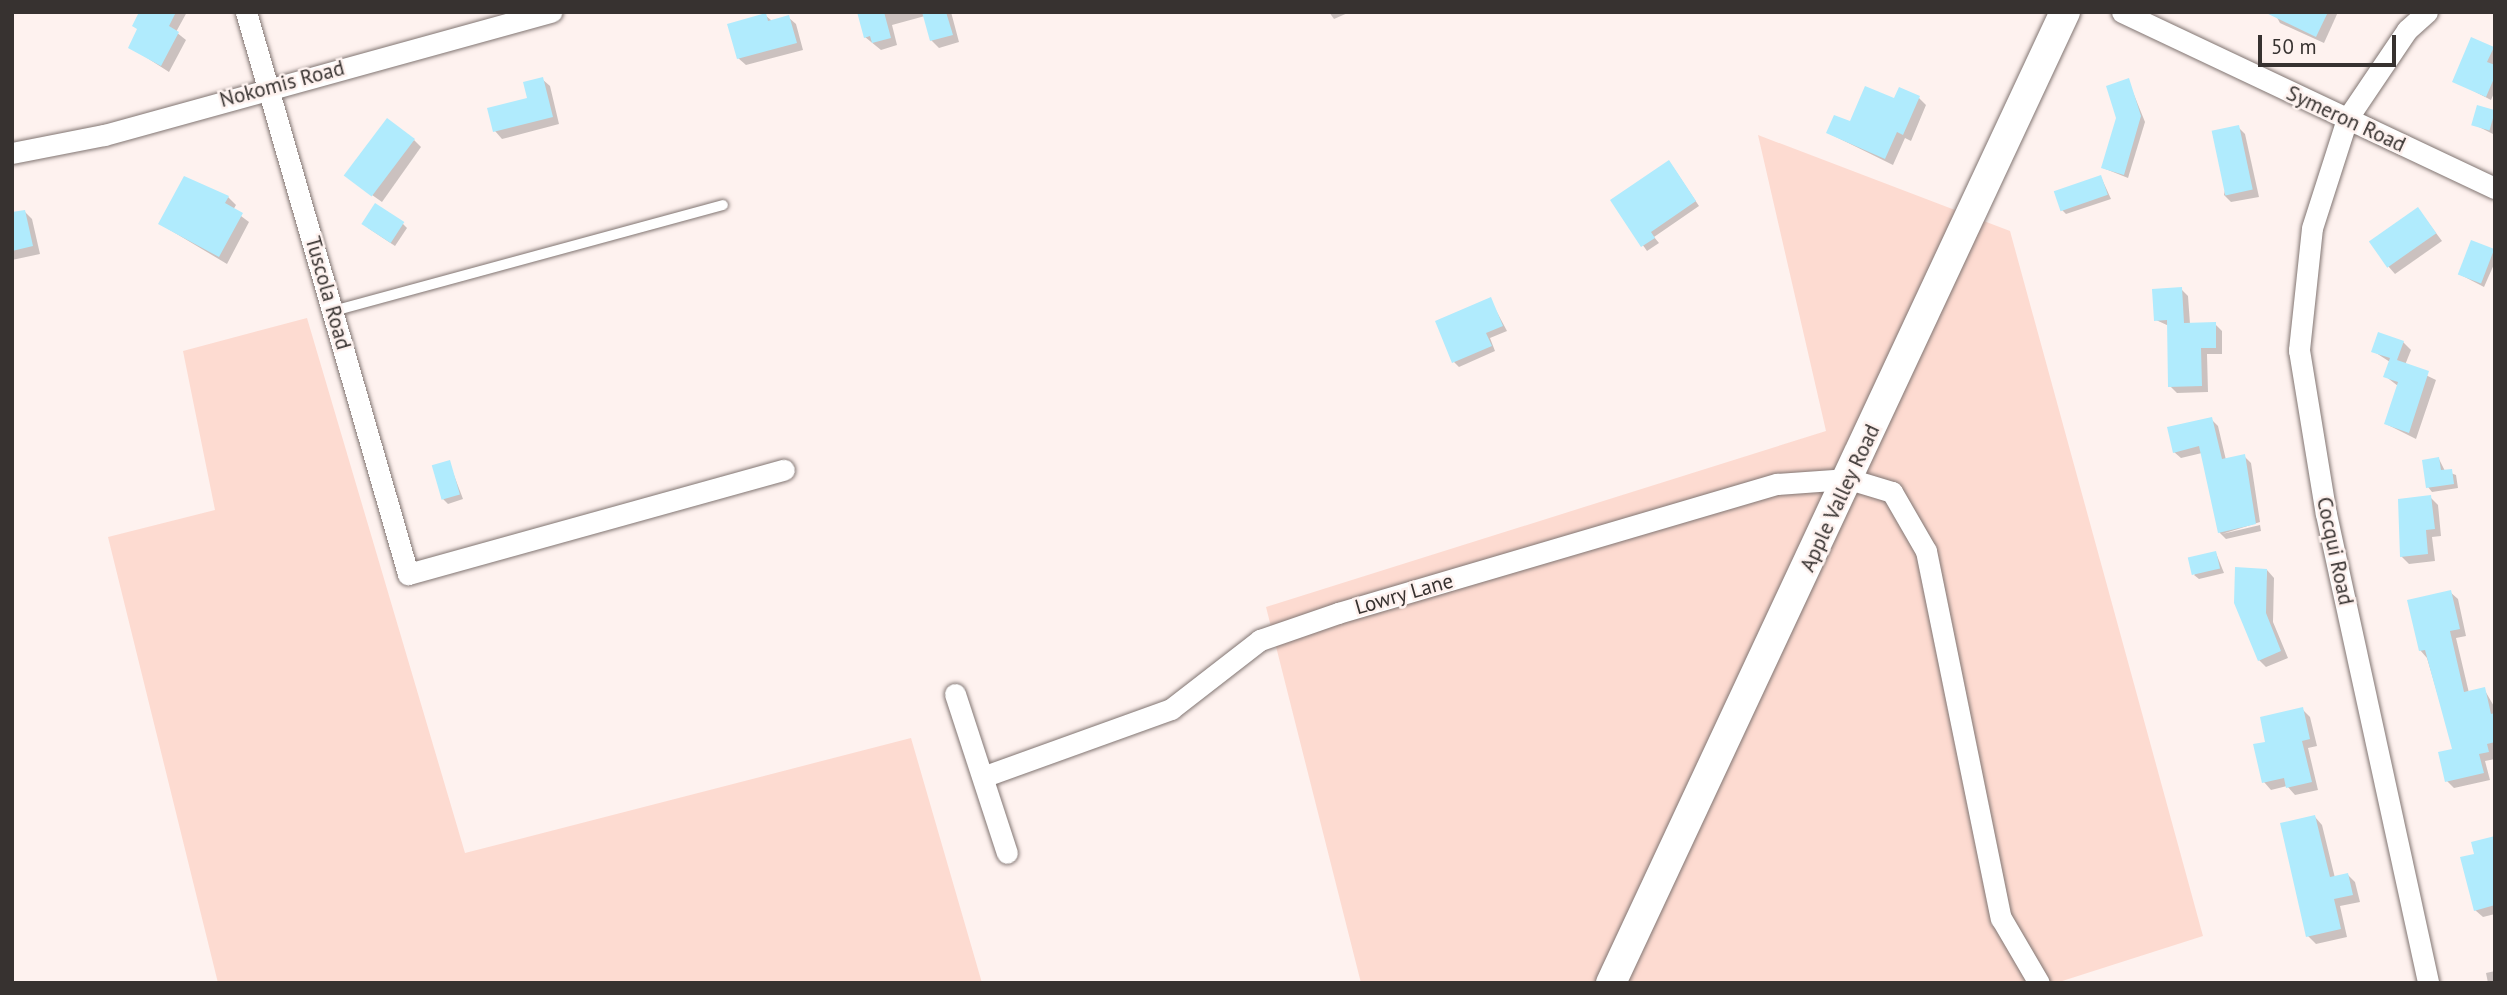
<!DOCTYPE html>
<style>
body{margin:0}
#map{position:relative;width:2507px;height:995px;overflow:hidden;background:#fef2ef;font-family:"PT Sans",sans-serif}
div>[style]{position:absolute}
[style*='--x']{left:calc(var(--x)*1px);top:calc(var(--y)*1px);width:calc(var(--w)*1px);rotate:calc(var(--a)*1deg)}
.green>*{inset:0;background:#fddbd1}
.shadow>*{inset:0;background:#0003}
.building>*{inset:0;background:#b0ebfd;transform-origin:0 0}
.roads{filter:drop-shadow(0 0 2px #817572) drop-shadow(0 0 2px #817572)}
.service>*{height:10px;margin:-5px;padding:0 5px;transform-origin:5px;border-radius:5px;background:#fff}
.minor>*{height:21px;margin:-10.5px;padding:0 10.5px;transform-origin:10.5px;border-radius:10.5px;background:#fff}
.secondary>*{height:30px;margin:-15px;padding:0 15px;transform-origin:15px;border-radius:15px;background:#fff}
span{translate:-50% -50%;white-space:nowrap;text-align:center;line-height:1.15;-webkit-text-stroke:5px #fef2ef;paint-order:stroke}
.street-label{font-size:21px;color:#373230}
.frame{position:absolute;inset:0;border:14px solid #373230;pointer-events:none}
.scale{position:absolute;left:2258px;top:35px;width:138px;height:32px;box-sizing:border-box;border:4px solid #373230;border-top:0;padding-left:9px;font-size:21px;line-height:24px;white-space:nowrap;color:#373230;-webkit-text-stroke:5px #fef2ef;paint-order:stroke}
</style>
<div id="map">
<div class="green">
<i style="clip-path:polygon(1758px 135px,2010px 231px,2203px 936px,2056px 983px,1361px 983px,1266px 607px,1826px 431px)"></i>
<i style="clip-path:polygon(307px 318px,465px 853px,911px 738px,982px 983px,218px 983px,108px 537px,215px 510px,183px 351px)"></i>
</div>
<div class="shadow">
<i style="clip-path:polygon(151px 12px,187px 12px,176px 32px,186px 40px,169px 72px,130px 47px)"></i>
<i style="clip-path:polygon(858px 12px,951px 12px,959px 42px,939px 48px,931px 40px,925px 16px,892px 25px,897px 45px,881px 50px,865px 37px)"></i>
<i style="clip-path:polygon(1350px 12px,1334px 19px,1329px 12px)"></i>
<i style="clip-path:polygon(2274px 12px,2338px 12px,2324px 43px,2280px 23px)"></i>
<i style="clip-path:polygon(765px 15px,772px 21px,788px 17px,796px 24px,803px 50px,746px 65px,738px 58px)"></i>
<i style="clip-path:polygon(2493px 49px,2495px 91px,2491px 100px,2454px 81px)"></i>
<i style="clip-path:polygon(542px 79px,550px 86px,559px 124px,502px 139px,495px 131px,529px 100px)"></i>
<i style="clip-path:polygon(2128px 80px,2145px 122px,2128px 178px,2103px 168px)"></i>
<i style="clip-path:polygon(1919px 98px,1926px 105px,1911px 141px,1905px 138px,1893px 165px,1828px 133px,1895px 101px)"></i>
<i style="clip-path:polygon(2494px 112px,2493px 134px,2473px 124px)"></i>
<i style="clip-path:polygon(2238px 127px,2245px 134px,2259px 197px,2231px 202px,2224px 195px)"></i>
<i style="clip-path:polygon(414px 140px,421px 147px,382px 202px,355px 183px)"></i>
<i style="clip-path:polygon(1673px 167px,1699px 206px,1654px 237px,1659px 243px,1647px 251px,1612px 201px)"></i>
<i style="clip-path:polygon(2101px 177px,2111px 199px,2066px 214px,2061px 209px)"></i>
<i style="clip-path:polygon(228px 197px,236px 205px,233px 210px,249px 222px,227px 264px,160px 224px)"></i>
<i style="clip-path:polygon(2418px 209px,2442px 241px,2395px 274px,2388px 266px)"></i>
<i style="clip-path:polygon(25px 212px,32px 219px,40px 254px,12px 260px,12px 214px)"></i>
<i style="clip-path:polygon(402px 223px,407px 228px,395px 246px,368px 228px)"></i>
<i style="clip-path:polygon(2493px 250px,2495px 262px,2484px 287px,2459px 274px)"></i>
<i style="clip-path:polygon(2181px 289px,2188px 296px,2190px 324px,2215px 324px,2222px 331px,2222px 354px,2207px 354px,2208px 392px,2177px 393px,2170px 386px,2169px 326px,2156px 320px)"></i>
<i style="clip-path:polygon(1490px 299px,1507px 331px,1490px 338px,1495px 351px,1459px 367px,1454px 362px)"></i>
<i style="clip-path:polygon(2403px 342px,2411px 350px,2405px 365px,2436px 380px,2416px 439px,2386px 424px,2398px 386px,2385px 376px,2390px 362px,2373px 351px)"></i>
<i style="clip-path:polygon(2211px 419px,2218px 426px,2226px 460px,2244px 456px,2251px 463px,2260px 522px,2222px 534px,2260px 525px,2261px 531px,2226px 539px,2219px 532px,2202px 453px,2181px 458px,2174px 452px)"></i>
<i style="clip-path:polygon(2439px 459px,2445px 471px,2456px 475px,2458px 488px,2432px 492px,2428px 487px)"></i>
<i style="clip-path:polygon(449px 462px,463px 499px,448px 504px,443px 499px)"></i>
<i style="clip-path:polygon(2430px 497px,2438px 505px,2441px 536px,2432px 537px,2435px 561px,2409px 564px,2401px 556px)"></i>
<i style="clip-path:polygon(2216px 553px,2224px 573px,2199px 579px,2194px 575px)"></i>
<i style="clip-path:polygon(2267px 570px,2274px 578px,2273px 622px,2288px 658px,2266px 667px,2259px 660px)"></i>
<i style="clip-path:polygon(2450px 592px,2458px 599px,2466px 636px,2456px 638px,2469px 693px,2484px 689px,2495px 708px,2495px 759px,2485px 761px,2490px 780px,2454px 788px,2447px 781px,2454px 750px,2427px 658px,2420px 650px)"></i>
<i style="clip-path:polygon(2302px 709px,2310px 717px,2317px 746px,2308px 748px,2318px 790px,2295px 795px,2287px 786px,2271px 790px,2264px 782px,2267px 743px)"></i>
<i style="clip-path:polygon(2315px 817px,2322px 825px,2335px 878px,2348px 875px,2355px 882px,2360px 902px,2340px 906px,2347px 937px,2316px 944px,2308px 936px)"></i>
<i style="clip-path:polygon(2495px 838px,2495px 914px,2483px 917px,2475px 910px,2477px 855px)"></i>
<i style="clip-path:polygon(2495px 971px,2495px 983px,2488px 983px,2486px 973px)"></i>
</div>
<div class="building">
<i style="clip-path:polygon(139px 12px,176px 12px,169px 26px,179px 32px,161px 66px,128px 48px,137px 29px,132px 26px)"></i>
<i style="clip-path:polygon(857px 12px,884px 12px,891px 38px,872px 43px,870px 36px,864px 38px)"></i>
<i style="clip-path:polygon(922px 12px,946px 12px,953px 35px,930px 41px)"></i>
<i style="clip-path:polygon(2264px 12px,2328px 12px,2316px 37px)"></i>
<i style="clip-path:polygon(766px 13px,768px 21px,789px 15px,797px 43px,737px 59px,727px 24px)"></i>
<i style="clip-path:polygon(2471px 37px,2494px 47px,2487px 62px,2495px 65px,2495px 76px,2486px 97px,2452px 82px)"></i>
<i style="clip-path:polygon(543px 77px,553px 117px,493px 132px,487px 108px,527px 98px,523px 82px)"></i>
<i style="clip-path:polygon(2129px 78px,2141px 116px,2124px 175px,2101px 168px,2116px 118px,2106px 86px)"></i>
<i style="clip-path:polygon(1865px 86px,1894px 98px,1899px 87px,1920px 96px,1903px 135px,1897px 132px,1885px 159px,1826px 133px,1834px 115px,1850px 121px)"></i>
<i style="left:2477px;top:105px;width:19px;height:21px;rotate:16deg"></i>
<i style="left:387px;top:118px;width:35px;height:72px;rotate:37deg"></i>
<i style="left:2239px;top:125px;width:66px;height:28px;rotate:78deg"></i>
<i style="clip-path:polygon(1669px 160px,1696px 201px,1651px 232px,1655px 238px,1641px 247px,1610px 200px)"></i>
<i style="left:2101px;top:175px;width:21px;height:50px;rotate:71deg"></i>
<i style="clip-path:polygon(184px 176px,229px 196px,225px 203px,243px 213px,219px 257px,158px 224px)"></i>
<i style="left:375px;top:203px;width:35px;height:25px;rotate:33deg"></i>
<i style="left:2418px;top:207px;width:32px;height:60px;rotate:55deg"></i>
<i style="clip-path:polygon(25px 210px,33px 246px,12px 251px,12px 212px)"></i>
<i style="left:2471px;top:240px;width:25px;height:37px;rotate:21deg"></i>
<i style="clip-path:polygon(2182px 287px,2184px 323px,2216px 322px,2216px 348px,2201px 348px,2202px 386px,2168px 387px,2167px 320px,2154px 321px,2152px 289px)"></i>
<i style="clip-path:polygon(1491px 297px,1503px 326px,1486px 333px,1492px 346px,1452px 363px,1435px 321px)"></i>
<i style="clip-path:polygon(2378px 332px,2404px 341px,2397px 360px,2429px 371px,2409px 433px,2384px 424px,2398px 382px,2383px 377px,2390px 358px,2371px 352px)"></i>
<i style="clip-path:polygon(2212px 417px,2222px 459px,2245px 454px,2256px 524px,2218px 533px,2199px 446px,2173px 453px,2167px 427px)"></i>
<i style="clip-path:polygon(2439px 457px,2441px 470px,2452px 469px,2454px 484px,2426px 488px,2422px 460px)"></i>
<i style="left:450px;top:460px;width:36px;height:19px;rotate:74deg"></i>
<i style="clip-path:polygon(2431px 495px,2435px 529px,2426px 530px,2428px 554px,2400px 557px,2398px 499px)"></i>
<i style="left:2216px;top:551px;width:18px;height:29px;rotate:77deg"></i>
<i style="clip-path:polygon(2235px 567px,2267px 569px,2266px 613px,2281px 651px,2258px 661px,2234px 603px)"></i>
<i style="clip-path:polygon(2451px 590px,2460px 629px,2450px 631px,2464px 692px,2485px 687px,2491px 714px,2495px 713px,2495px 742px,2487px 744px,2489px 752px,2479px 754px,2484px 773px,2445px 782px,2438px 752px,2452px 749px,2425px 650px,2419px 651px,2407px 600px)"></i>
<i style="clip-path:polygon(2303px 707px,2310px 739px,2302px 741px,2312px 782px,2286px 788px,2284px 778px,2262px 783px,2253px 744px,2265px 742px,2260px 717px)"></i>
<i style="clip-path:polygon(2315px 815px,2330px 877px,2348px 873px,2353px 895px,2334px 899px,2341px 929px,2306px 937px,2280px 823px)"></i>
<i style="clip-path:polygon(2495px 836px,2495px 905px,2474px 911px,2460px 857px,2474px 854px,2471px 842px)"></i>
</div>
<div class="roads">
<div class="service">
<i style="--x:333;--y:311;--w:404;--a:-15.2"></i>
</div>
<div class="minor">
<i style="--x:246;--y:12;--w:585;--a:73.92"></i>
<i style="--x:408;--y:574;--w:390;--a:-15.5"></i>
<i style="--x:2122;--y:12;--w:412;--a:25.3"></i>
<i style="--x:2427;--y:12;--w:27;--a:138"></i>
<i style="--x:2407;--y:30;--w:107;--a:124"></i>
<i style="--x:2347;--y:119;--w:114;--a:107.8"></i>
<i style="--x:2312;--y:228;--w:123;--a:96.1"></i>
<i style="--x:2299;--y:350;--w:166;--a:80.7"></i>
<i style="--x:2326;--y:514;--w:480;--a:77.7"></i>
<i style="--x:12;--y:153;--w:94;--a:-11.1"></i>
<i style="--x:104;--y:135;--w:464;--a:-15.4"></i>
<i style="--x:955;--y:694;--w:167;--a:71.9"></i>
<i style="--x:985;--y:776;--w:198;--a:-19.8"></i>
<i style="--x:1171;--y:709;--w:113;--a:-37.8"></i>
<i style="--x:1260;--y:640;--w:83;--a:-19.1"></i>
<i style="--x:1338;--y:613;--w:458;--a:-16.4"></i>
<i style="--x:1777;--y:484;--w:72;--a:-4"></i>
<i style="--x:1849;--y:479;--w:45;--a:16.8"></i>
<i style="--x:1892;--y:492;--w:68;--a:60"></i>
<i style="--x:1926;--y:551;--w:375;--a:78.5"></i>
<i style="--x:2001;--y:918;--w:75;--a:59.7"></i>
</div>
<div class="secondary">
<i style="--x:1611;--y:983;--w:1072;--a:-64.94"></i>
</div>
</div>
<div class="street-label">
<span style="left:282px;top:84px;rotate:-15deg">Nokomis Road</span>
<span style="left:2346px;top:119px;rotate:25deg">Symeron Road</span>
<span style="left:328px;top:293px;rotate:74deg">Tuscola Road</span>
<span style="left:1840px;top:498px;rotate:-65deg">Apple Valley Road</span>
<span style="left:2335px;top:551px;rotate:78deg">Cocqui Road</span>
<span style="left:1404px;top:594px;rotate:-16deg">Lowry Lane</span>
</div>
<div class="frame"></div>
<div class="scale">50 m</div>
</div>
